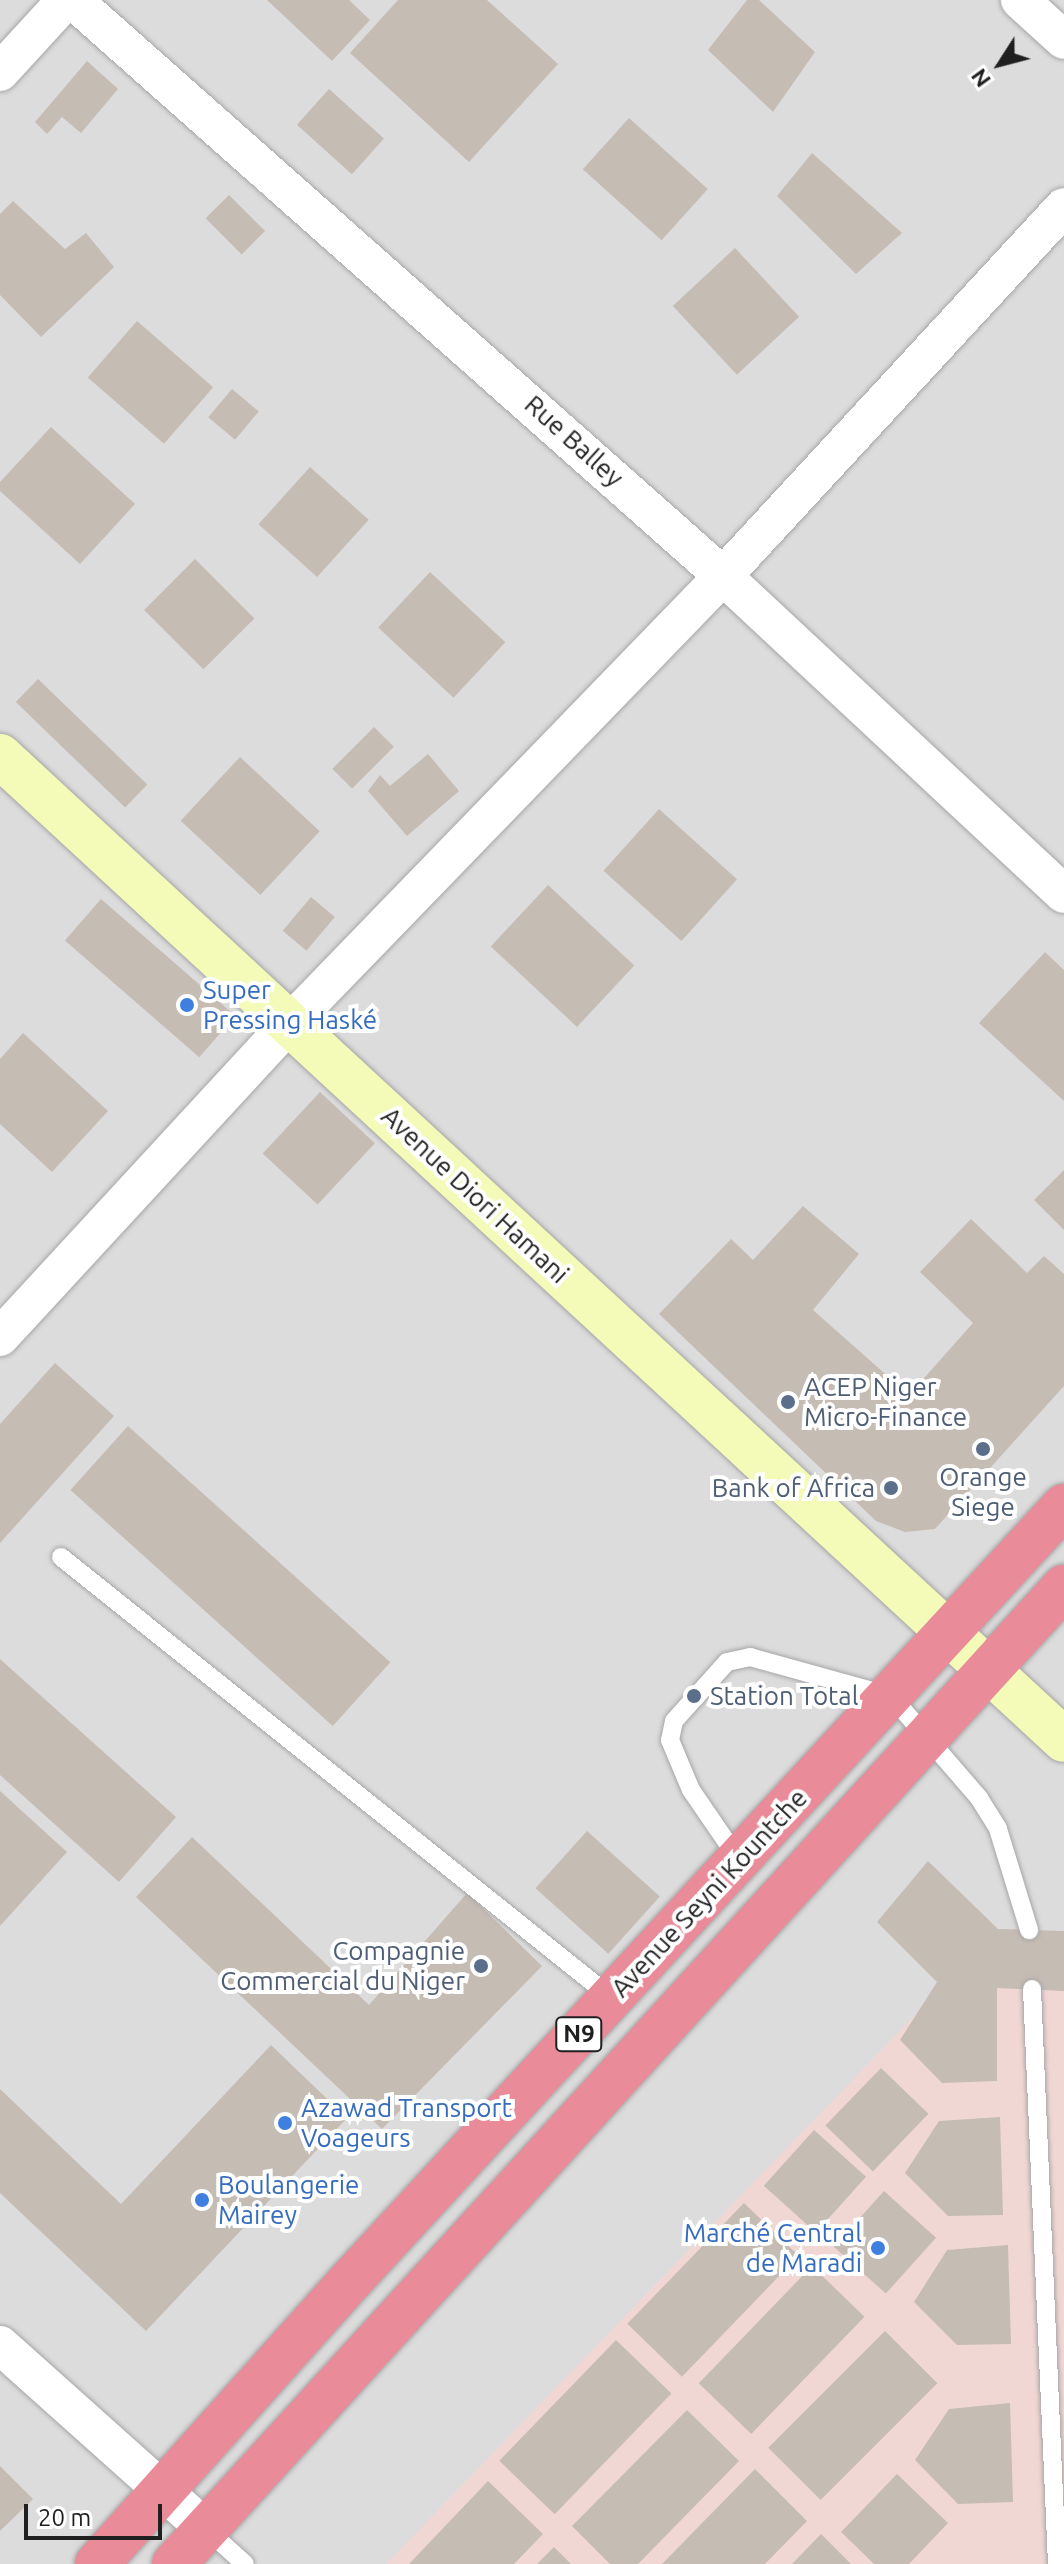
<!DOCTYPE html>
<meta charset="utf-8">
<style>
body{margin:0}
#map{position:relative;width:1064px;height:2564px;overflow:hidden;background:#f0ede5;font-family:Ubuntu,sans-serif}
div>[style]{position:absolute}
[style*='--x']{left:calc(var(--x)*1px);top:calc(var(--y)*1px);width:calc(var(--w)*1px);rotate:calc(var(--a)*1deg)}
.residential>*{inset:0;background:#dddcdc;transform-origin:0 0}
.commercial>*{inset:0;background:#f1d7d4}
.building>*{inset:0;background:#c5bcb4;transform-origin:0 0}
.roads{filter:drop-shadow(0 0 2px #a6a6a6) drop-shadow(0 0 2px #a6a6a6)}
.lane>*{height:18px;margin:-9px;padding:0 9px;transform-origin:9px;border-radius:9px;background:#fff}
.street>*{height:38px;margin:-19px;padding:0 19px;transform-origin:19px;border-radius:19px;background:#fff}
.secondary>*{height:44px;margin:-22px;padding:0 22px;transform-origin:22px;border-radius:22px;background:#f4fbb8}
.highway>*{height:44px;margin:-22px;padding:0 22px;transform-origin:22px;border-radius:22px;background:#e98b98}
.dots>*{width:22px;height:22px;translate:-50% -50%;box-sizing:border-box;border:4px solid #fff;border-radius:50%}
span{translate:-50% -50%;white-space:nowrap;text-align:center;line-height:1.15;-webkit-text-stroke:8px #fff;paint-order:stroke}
.shield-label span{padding:2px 6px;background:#fff;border:2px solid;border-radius:6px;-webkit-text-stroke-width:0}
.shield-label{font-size:24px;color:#1f1f1f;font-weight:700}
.street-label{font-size:26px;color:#1f1f1f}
.shop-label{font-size:26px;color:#366cbe}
.left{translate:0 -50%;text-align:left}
.right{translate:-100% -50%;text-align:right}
.service-label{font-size:26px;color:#4e5e75}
.north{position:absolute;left:960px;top:24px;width:80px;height:80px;-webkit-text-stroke:6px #fff;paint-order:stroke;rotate:234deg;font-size:22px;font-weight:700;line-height:32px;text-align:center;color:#1f1f1f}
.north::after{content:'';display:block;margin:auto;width:28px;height:36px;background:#1f1f1f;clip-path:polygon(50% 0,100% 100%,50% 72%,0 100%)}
.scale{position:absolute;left:24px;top:2504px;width:138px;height:36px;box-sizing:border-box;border:4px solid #1f1f1f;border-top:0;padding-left:10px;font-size:24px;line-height:28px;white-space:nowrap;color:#1f1f1f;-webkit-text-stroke:6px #fff;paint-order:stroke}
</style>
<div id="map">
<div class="residential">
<i style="left:0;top:0;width:1064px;height:2564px"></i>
</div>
<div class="commercial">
<i style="clip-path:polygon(998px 1929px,1064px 1931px,1064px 2564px,386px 2564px)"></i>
</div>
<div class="building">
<i style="clip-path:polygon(267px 0,349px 0,370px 20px,332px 61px)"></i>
<i style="clip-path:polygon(398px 0,487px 0,558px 64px,469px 162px,350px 53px)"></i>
<i style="clip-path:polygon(747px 0,759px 0,815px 52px,773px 112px,708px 50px)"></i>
<i style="clip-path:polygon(87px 61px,118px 89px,81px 133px,62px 117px,47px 134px,35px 122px)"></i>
<i style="left:329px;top:89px;width:74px;height:48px;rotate:42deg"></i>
<i style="left:629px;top:118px;width:106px;height:69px;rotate:42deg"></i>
<i style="clip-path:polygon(812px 153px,902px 233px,856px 274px,777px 196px)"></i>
<i style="left:229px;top:195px;width:51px;height:33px;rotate:45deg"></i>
<i style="clip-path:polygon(13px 201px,65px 249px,86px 233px,114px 267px,41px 337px,0 295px,0 214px)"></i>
<i style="left:735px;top:248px;width:94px;height:85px;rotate:47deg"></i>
<i style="left:137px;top:321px;width:101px;height:75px;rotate:41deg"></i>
<i style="left:232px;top:389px;width:35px;height:37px;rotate:40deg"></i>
<i style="clip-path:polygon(51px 427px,135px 504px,80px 564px,0 491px,0 482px)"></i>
<i style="left:310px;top:467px;width:79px;height:77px;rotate:42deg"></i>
<i style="left:195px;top:559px;width:84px;height:72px;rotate:45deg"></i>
<i style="left:430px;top:572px;width:103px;height:76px;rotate:43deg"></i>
<i style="left:38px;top:679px;width:152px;height:32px;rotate:44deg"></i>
<i style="left:374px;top:727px;width:28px;height:59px;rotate:45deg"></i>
<i style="clip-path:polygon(428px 754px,459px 791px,407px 836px,368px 791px,380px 775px,390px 786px)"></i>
<i style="left:240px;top:757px;width:109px;height:87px;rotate:43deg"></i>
<i style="left:659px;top:809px;width:105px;height:83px;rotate:42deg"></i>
<i style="left:548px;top:885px;width:118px;height:84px;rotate:43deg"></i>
<i style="left:311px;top:897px;width:31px;height:44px;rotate:40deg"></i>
<i style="left:101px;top:899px;width:178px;height:55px;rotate:41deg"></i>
<i style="clip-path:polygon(1045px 952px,1064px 970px,1064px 1101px,979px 1023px)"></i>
<i style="clip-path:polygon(23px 1033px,108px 1111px,52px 1172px,0 1124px,0 1059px)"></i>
<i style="left:320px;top:1092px;width:75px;height:84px;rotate:43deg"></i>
<i style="clip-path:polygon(1064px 1170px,1064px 1230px,1034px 1200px)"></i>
<i style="clip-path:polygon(803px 1206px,859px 1254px,813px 1310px,909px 1395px,973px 1323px,920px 1272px,971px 1219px,1027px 1273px,1044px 1256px,1064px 1274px,1064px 1386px,935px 1529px,905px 1532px,876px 1521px,659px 1314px,731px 1239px,753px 1260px)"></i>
<i style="clip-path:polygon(55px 1363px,114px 1416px,0 1543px,0 1424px)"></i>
<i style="left:128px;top:1426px;width:353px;height:86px;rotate:42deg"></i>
<i style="clip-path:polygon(0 1659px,176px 1817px,119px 1882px,0 1775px)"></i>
<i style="clip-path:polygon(0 1791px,67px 1852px,0 1926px)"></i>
<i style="left:587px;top:1831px;width:98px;height:77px;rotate:42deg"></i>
<i style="clip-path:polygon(192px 1837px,369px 2005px,467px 1893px,542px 1966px,382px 2129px,136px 1897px)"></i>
<i style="clip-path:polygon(928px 1861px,998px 1929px,1064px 1931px,1064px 1991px,997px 1988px,997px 2081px,942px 2083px,900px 2040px,937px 1982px,877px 1922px)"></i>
<i style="clip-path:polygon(271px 2045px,347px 2118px,146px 2331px,0 2193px,0 2089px,121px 2204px)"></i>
<i style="left:881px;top:2068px;width:66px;height:80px;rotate:44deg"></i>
<i style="clip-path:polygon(1000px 2117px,1003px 2215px,948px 2216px,905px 2173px,939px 2121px)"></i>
<i style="left:814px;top:2130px;width:70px;height:75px;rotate:42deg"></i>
<i style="left:884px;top:2191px;width:70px;height:75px;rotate:42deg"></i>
<i style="left:744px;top:2203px;width:76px;height:168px;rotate:44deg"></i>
<i style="clip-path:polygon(1008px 2245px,1011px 2344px,957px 2345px,914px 2302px,947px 2250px)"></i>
<i style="left:812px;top:2266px;width:73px;height:163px;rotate:44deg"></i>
<i style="left:885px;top:2331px;width:74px;height:165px;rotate:45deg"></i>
<i style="left:616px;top:2340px;width:77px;height:168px;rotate:44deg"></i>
<i style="clip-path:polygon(1010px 2403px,1013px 2502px,958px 2504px,915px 2460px,949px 2409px)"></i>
<i style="clip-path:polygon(687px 2410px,739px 2461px,638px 2564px,610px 2564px,572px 2526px)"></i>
<i style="clip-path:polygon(0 2466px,33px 2499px,0 2531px)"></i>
<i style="clip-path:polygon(755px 2469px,807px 2521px,765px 2564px,662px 2564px)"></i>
<i style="clip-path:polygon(897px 2474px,948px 2523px,909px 2564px,874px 2564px,841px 2532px)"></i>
<i style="clip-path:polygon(488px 2481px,543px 2534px,514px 2564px,409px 2564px)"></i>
<i style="clip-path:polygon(821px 2534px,851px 2564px,792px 2564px)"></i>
<i style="clip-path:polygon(554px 2547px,571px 2564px,537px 2564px)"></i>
</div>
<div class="roads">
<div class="lane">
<i style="--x:61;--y:1557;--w:706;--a:38.67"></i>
<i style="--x:739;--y:1860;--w:85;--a:-124.4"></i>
<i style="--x:691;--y:1790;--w:54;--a:-112.8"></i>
<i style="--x:670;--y:1740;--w:19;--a:-78"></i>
<i style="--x:674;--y:1721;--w:79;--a:-48.1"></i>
<i style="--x:727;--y:1662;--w:24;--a:-12"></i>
<i style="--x:750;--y:1657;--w:146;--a:15.5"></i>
<i style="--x:891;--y:1696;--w:135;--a:49.2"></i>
<i style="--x:979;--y:1798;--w:36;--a:58"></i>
<i style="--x:998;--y:1829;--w:106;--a:72.9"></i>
<i style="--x:1032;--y:1989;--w:576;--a:87.51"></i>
<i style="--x:206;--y:2529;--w:52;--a:41.9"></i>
</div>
<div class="street">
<i style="--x:73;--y:0;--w:868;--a:41.55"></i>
<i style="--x:723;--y:576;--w:466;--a:43"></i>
<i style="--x:1020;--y:0;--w:59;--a:42.3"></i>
<i style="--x:0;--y:72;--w:98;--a:-47.5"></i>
<i style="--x:0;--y:1337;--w:427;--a:-47.3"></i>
<i style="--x:290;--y:1023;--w:622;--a:-45.91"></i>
<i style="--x:723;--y:576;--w:502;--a:-47.26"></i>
<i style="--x:0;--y:2345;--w:276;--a:41.8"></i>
</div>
<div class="secondary">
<i style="--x:0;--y:756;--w:1449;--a:42.76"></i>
</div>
<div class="highway">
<i style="--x:97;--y:2564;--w:382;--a:-48.2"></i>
<i style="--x:352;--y:2279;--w:1051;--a:-47.35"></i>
<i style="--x:174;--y:2564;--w:1322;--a:-47.67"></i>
</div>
</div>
<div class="dots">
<i style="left:187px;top:1005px;background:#3f7fe0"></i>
<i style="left:788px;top:1402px;background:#5c6f8a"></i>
<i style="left:983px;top:1449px;background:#5c6f8a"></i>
<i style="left:891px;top:1488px;background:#5c6f8a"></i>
<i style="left:694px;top:1696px;background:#5c6f8a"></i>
<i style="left:481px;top:1966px;background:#5c6f8a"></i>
<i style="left:285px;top:2123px;background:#3f7fe0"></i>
<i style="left:202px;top:2200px;background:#3f7fe0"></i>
<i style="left:878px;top:2248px;background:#3f7fe0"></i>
</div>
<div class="shield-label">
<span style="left:579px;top:2034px">N9</span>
</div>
<div class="street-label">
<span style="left:574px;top:441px;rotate:42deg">Rue Balley</span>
<span style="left:475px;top:1195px;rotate:43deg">Avenue Diori Hamani</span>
<span style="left:709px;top:1893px;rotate:-47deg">Avenue Seyni Kountche</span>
</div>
<div class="shop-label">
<span class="left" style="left:203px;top:1005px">Super<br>Pressing Haské</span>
<span class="left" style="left:301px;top:2123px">Azawad Transport<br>Voageurs</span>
<span class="left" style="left:218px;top:2200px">Boulangerie<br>Mairey</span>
<span class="right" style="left:862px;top:2248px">Marché Central<br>de Maradi</span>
</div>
<div class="service-label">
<span class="left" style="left:804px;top:1402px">ACEP Niger<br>Micro-Finance</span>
<span style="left:983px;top:1492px">Orange<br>Siege</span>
<span class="right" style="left:875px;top:1488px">Bank of Africa</span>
<span class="left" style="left:710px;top:1696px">Station Total</span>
<span class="right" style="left:465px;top:1966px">Compagnie<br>Commercial du Niger</span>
</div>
<div class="north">N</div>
<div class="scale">20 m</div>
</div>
